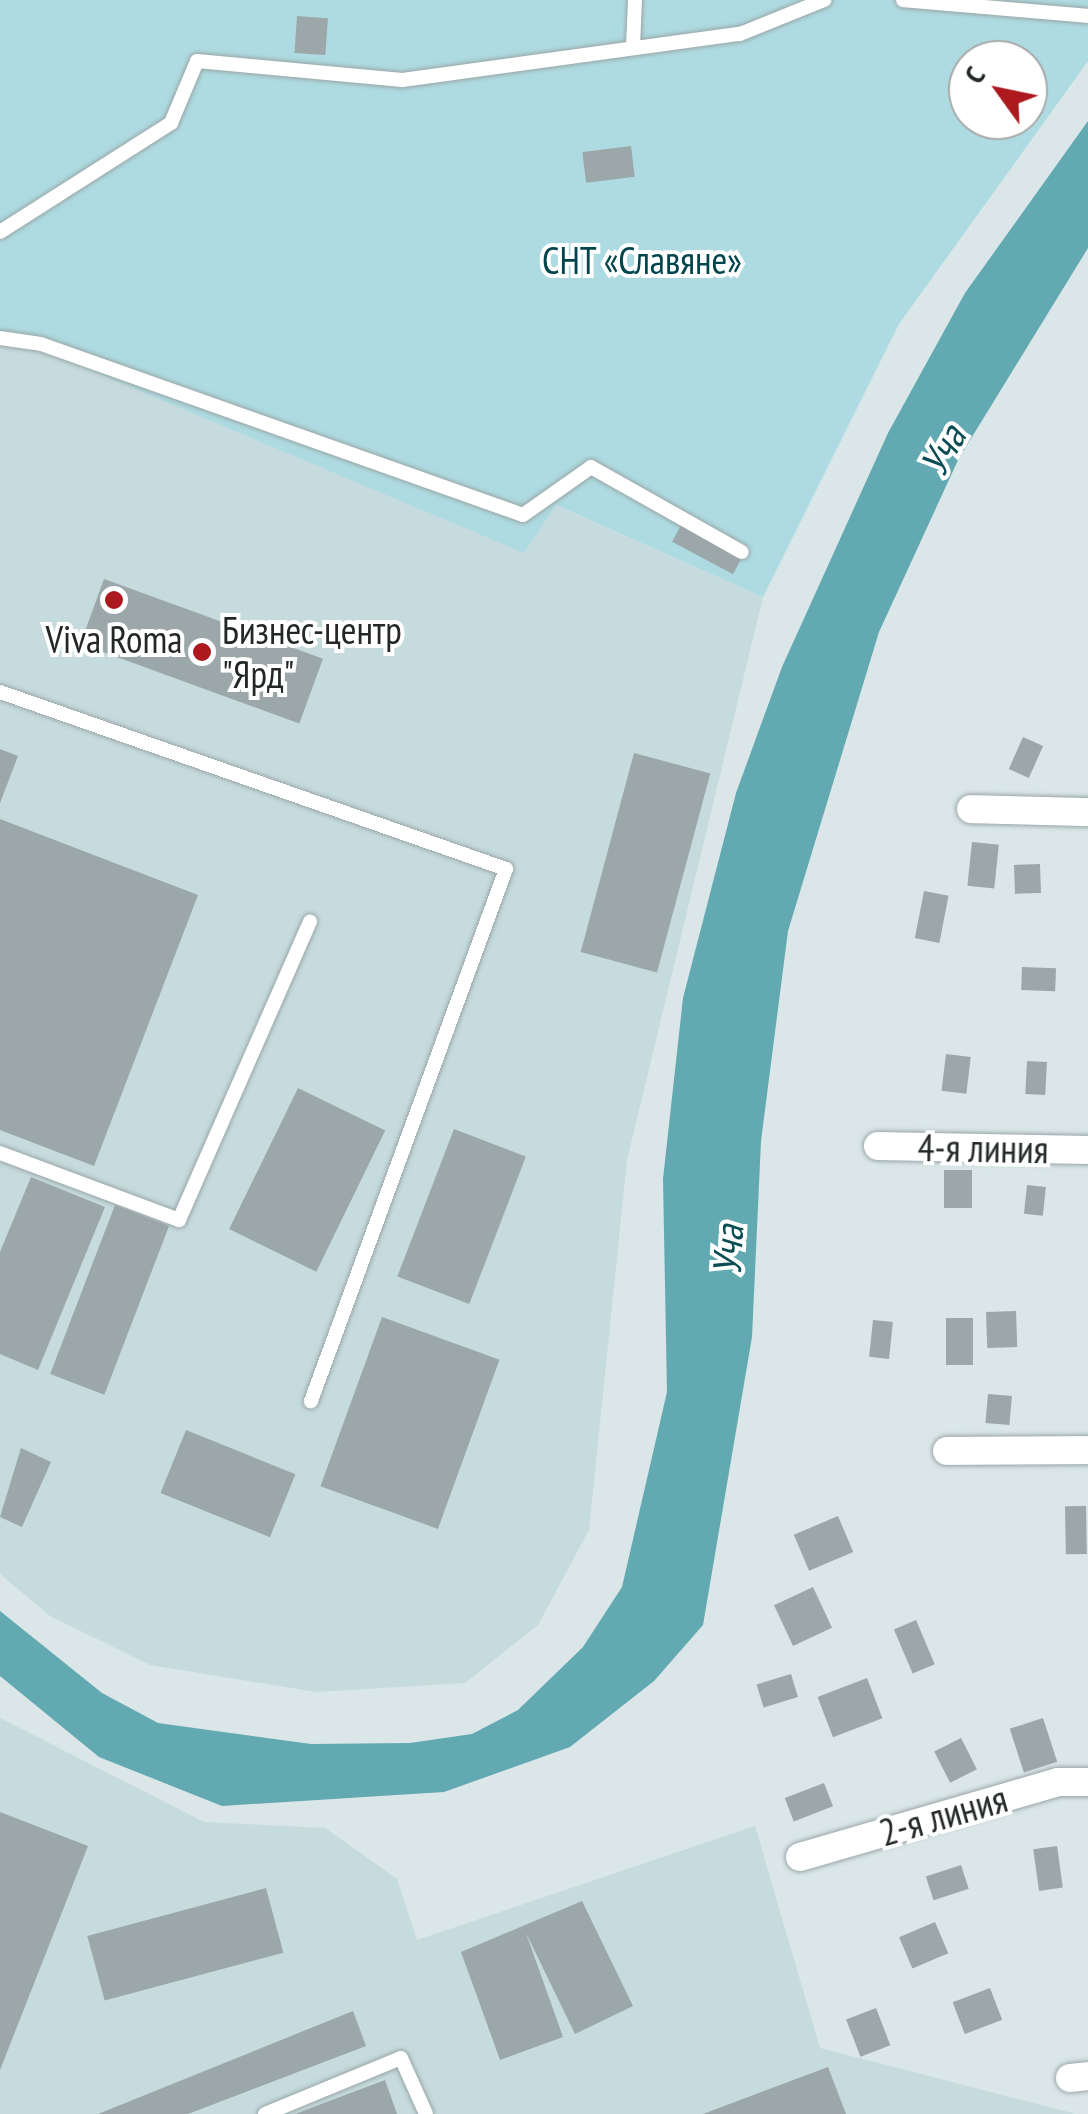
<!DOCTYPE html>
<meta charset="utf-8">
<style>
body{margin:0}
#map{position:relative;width:1088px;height:2114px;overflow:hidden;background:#dae6e8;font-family:"PT Sans Narrow",sans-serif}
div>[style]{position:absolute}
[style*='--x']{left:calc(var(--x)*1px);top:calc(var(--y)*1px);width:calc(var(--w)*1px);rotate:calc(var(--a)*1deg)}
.built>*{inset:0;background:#c6dbde}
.green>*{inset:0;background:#aedbe1}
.water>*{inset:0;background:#62a9b2}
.building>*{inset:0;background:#9ca7a9;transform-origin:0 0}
.roads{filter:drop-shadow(0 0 2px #9aa6a7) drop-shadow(0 0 2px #9aa6a7)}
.lane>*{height:14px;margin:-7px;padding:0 7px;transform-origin:7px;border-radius:7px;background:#fff}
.street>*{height:28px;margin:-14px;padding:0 14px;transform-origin:14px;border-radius:14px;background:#fff}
.dots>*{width:28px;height:28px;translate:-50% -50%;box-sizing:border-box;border:5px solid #fff;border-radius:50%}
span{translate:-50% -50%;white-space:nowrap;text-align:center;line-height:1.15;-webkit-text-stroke:8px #fff;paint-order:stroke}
.park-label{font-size:38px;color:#00454c}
.poi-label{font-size:38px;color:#232728}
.left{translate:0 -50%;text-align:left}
.street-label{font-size:38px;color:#232728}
.water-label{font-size:40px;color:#0a4c53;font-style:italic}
.north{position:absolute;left:948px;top:40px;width:100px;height:100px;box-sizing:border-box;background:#fff;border:2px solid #a7a9a9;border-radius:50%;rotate:303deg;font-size:28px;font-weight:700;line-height:40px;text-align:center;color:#232728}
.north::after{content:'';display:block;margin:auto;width:35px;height:45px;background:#ac191e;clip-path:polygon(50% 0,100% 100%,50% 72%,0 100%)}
</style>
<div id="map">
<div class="built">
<i style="clip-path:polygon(0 332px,524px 552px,555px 505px,763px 597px,627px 1160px,589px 1530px,538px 1625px,465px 1683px,316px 1692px,150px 1665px,50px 1616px,0 1574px)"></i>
<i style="clip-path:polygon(0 1718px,204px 1822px,325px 1828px,397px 1879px,417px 1940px,755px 1826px,820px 2048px,1076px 2114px,0 2114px)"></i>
</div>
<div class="green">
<i style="clip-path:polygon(evenodd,0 0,1088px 0,1088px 61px,899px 324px,763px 597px,556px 505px,524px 553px,0 332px,0 0,968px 60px,1028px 60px,1028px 120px,968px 120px,968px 60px)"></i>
</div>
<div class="water">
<i style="clip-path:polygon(1088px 121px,1088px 248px,959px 458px,879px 632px,788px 931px,761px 1141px,752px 1337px,703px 1625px,654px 1681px,570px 1747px,444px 1792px,222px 1806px,99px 1757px,0 1676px,0 1611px,102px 1693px,158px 1723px,311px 1744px,410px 1743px,472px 1734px,518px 1710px,583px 1647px,622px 1587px,667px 1392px,663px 1179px,683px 998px,736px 793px,782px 667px,888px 433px,965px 293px)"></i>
</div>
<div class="building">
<i style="left:297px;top:16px;width:31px;height:37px;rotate:4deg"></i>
<i style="left:631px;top:146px;width:31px;height:49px;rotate:83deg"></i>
<i style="left:681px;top:525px;width:69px;height:19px;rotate:28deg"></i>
<i style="left:104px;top:579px;width:233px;height:69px;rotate:20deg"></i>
<i style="left:1023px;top:737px;width:22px;height:35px;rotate:24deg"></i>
<i style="clip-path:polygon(0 749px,18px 756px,0 803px)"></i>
<i style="left:634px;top:753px;width:79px;height:206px;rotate:15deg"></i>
<i style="clip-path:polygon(0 819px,198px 895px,94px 1166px,0 1130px)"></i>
<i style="left:972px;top:842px;width:27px;height:44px;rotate:6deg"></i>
<i style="left:1040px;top:864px;width:29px;height:26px;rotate:88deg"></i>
<i style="left:924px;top:891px;width:25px;height:48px;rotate:11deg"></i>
<i style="left:1022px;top:967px;width:34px;height:23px;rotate:2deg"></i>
<i style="left:946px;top:1054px;width:25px;height:37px;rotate:7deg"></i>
<i style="left:1027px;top:1061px;width:20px;height:33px;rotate:3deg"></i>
<i style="left:298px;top:1088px;width:97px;height:157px;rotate:26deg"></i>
<i style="left:454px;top:1129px;width:77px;height:158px;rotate:21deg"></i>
<i style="left:944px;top:1170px;width:28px;height:38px"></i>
<i style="clip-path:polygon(31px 1177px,105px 1207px,38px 1370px,0 1354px,0 1252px)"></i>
<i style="left:1027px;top:1185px;width:19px;height:29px;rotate:6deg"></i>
<i style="left:115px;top:1205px;width:58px;height:181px;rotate:21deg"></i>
<i style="left:1016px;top:1311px;width:36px;height:30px;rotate:88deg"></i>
<i style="left:382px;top:1317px;width:125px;height:180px;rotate:20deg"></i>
<i style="left:946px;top:1318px;width:27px;height:47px"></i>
<i style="left:873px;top:1320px;width:20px;height:37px;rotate:6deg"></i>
<i style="left:988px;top:1394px;width:24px;height:29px;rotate:5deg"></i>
<i style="left:186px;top:1430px;width:118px;height:68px;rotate:22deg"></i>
<i style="clip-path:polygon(21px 1448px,51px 1462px,22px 1527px,0 1517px)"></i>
<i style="left:1086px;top:1506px;width:48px;height:21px;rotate:89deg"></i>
<i style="left:838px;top:1516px;width:39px;height:48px;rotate:67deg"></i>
<i style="left:813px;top:1587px;width:45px;height:43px;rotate:65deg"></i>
<i style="left:916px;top:1620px;width:48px;height:24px;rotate:67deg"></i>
<i style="left:791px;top:1674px;width:24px;height:36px;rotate:73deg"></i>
<i style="left:867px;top:1678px;width:43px;height:53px;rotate:69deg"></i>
<i style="left:1043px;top:1718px;width:46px;height:35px;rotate:72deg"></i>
<i style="left:961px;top:1738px;width:35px;height:30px;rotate:63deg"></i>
<i style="left:824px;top:1783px;width:25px;height:42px;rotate:69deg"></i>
<i style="clip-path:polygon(0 1812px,88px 1846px,0 2070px)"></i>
<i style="left:1057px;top:1846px;width:42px;height:24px;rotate:82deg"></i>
<i style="left:961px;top:1865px;width:25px;height:37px;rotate:72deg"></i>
<i style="left:266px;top:1888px;width:67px;height:185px;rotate:75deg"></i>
<i style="clip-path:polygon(582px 1901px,633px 2006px,575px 2034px,526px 1933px,563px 2037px,500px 2060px,461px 1952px)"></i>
<i style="left:935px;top:1922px;width:34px;height:39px;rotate:67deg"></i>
<i style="left:990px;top:1988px;width:34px;height:40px;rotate:69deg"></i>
<i style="left:876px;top:2008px;width:40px;height:32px;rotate:69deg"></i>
<i style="clip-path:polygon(353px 2011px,366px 2046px,188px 2114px,98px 2114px)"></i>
<i style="clip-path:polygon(828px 2067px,846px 2114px,703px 2114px)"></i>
<i style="clip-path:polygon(385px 2080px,397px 2114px,295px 2114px)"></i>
</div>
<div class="roads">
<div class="lane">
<i style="--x:903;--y:0;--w:186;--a:4.9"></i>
<i style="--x:633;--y:47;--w:47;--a:-87.6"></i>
<i style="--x:0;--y:232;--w:203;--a:-32.5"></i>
<i style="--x:171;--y:123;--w:67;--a:-67.2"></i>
<i style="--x:197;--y:61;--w:206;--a:5.3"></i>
<i style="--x:402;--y:80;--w:341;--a:-7.8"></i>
<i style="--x:740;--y:34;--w:91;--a:-22"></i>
<i style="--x:0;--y:338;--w:41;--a:8.3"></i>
<i style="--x:41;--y:344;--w:511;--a:19.53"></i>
<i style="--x:523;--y:515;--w:83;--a:-35.2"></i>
<i style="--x:591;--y:467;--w:173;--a:29.4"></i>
<i style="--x:0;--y:692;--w:536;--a:19.28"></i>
<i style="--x:506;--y:869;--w:567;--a:110.13"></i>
<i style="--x:0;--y:1153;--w:191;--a:20.5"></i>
<i style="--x:179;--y:1220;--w:326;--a:-66.3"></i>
<i style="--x:265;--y:2114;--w:147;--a:-22.4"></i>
<i style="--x:401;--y:2058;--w:61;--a:65.9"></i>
</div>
<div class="street">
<i style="--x:971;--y:809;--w:117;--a:1.5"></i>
<i style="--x:878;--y:1146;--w:210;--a:1.1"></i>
<i style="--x:947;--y:1451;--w:141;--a:-0.4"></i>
<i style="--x:800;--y:1857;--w:269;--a:-16.2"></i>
<i style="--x:1058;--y:1782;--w:30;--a:0"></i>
<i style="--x:1070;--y:2078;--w:18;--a:-6"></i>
</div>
</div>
<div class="dots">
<i style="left:114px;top:600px;background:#ac191e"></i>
<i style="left:202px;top:652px;background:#ac191e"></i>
</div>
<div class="park-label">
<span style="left:642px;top:260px">СНТ «Славяне»</span>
</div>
<div class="poi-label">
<span class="left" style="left:222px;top:652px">Бизнес-центр<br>"Ярд"</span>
<span style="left:114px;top:639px">Viva Roma</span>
</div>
<div class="street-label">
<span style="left:983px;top:1148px;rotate:1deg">4-я линия</span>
<span style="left:943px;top:1815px;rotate:-16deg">2-я линия</span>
</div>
<div class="water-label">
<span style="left:942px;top:450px;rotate:-61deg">Уча</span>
<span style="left:727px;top:1250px;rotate:-87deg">Уча</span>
</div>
<div class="north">С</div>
</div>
